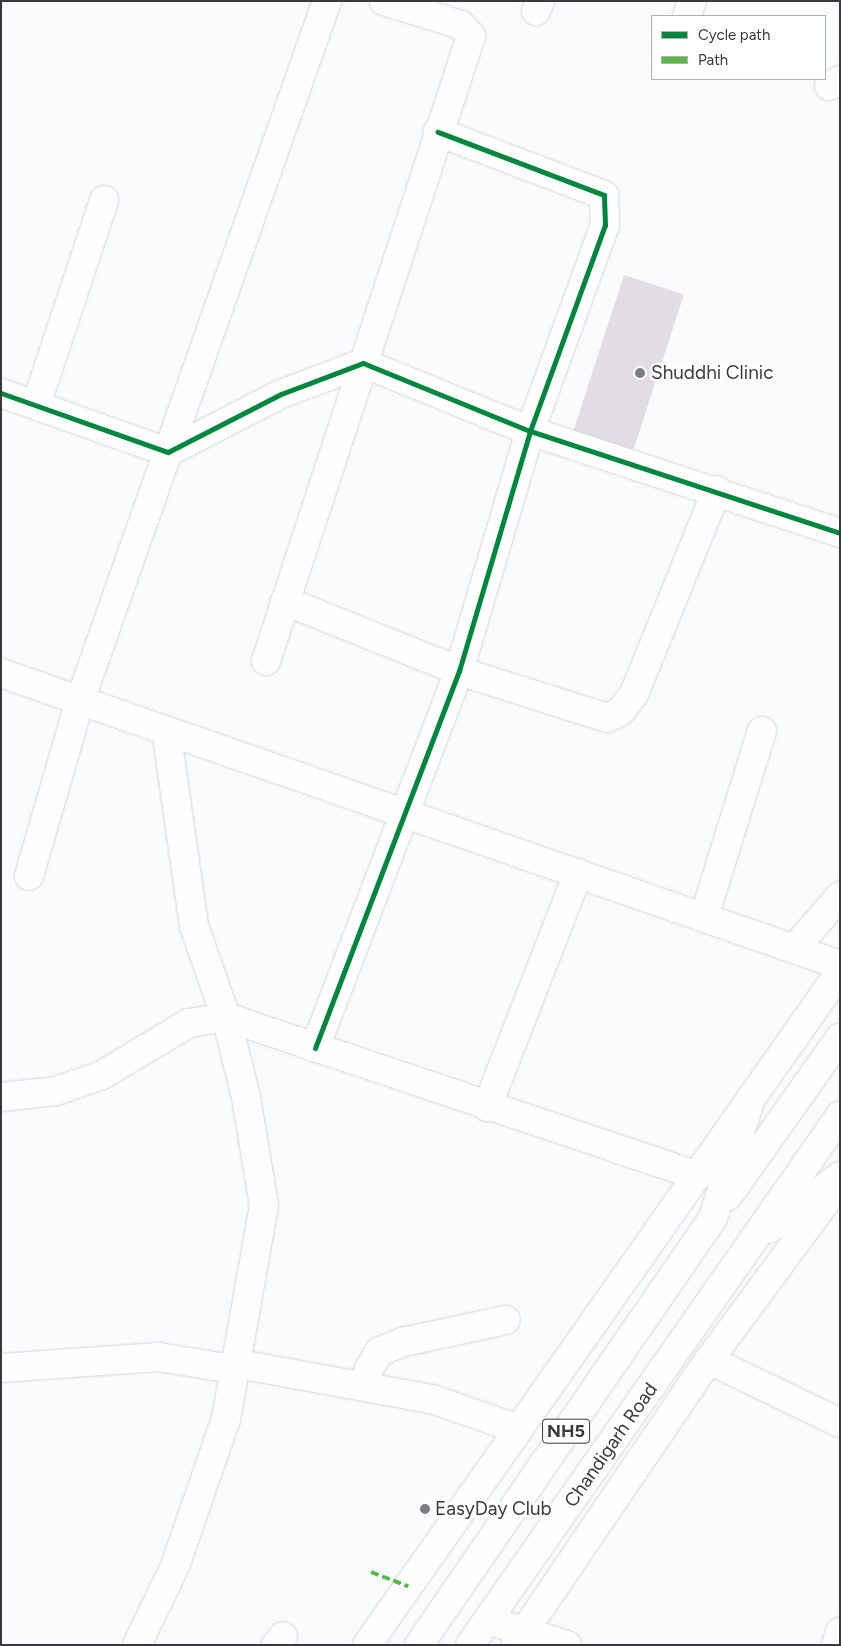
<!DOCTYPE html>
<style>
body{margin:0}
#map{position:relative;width:841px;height:1646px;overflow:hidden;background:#f9fbfd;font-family:Figtree,sans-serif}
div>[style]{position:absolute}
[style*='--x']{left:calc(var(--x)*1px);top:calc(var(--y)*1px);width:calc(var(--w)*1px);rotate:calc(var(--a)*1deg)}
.building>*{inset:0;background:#e2dce5;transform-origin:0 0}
.roads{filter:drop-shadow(0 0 1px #d4d6d8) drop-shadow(0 0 1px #d4d6d8)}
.minor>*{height:28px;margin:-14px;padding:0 14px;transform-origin:14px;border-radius:14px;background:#fefeff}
.major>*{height:28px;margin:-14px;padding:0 14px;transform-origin:14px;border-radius:14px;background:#fefeff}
.highway>*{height:28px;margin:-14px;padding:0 14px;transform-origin:14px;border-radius:14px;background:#fefeff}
.quiet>*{height:4px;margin-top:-2px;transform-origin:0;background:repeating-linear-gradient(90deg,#58b947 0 8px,transparent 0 12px)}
.cycleway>*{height:5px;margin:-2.5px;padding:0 2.5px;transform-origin:2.5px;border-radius:2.5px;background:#00873e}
.dots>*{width:14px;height:14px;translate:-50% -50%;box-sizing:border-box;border:2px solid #fff;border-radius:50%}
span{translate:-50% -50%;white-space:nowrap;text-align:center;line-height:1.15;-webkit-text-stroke:5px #fff;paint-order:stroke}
.shield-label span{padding:1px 4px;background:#fff;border:1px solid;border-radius:4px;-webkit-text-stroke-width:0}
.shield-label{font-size:18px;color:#37393c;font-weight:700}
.poi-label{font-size:19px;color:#37393c}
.left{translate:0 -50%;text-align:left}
.street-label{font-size:19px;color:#37393c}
.frame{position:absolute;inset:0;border:2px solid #37393c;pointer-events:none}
.legend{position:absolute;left:651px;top:15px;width:175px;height:65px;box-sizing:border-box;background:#fff;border:1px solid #afb0b1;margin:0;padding:6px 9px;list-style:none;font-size:15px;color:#37393c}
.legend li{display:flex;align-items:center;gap:10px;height:25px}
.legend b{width:25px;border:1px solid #afb0b1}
</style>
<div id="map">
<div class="building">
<i style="left:624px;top:275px;width:63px;height:172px;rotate:18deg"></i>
</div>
<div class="roads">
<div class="minor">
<i style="--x:536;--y:11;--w:11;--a:-68"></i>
<i style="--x:687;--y:16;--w:16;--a:-72"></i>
<i style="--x:829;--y:86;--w:13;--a:-29"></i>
<i style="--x:1;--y:393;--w:177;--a:19.5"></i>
<i style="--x:168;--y:452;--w:127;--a:-27.2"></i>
<i style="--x:281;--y:394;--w:88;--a:-20.7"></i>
<i style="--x:363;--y:363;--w:180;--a:22.2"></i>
<i style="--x:530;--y:431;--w:219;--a:-70"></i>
<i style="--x:605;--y:225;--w:30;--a:-92"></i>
<i style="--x:604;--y:195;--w:178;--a:-159.2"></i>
<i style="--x:36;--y:405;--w:216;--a:-71.6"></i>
<i style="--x:285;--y:601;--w:188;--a:21.9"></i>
<i style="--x:459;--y:671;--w:155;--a:17.6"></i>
<i style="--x:607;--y:718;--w:16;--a:-27"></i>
<i style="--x:621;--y:711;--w:21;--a:-53"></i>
<i style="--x:634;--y:694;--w:220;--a:-67.9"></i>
<i style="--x:266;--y:661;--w:658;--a:-71.84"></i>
<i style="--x:471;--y:36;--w:15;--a:-132"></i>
<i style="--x:461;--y:25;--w:81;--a:-162.7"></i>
<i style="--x:1;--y:673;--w:888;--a:19.19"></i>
<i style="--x:29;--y:876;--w:182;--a:-73.8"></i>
<i style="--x:80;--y:701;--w:742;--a:-70.56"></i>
<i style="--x:704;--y:917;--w:195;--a:-72.7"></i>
<i style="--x:795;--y:948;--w:69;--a:-49.1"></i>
<i style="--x:315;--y:1048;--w:404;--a:-69.1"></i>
<i style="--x:459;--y:671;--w:250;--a:-73.5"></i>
<i style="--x:530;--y:431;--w:326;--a:18.2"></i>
<i style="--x:1;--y:1097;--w:55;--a:-6.2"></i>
<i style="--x:56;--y:1091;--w:49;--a:-19.2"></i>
<i style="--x:102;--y:1075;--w:101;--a:-30.9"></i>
<i style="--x:189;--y:1023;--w:37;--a:-9"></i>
<i style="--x:226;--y:1017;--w:498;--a:18.6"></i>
<i style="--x:487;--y:1107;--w:251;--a:-68.7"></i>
<i style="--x:709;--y:1360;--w:145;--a:25.7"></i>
<i style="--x:233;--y:1363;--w:202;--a:10.3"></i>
<i style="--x:432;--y:1399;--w:91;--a:19.2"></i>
<i style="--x:1;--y:1368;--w:158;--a:-4"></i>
<i style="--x:159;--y:1357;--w:74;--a:9.3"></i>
<i style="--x:366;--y:1387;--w:18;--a:-81"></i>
<i style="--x:369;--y:1369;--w:20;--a:-60"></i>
<i style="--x:379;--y:1352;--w:26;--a:-23"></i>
<i style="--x:403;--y:1342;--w:105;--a:-12.1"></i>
<i style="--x:488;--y:1620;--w:83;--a:17.6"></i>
<i style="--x:137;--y:1645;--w:88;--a:-64.3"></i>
<i style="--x:175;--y:1566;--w:156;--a:-70.9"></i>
<i style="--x:226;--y:1419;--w:217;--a:-79.9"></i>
<i style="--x:264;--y:1205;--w:109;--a:-99.5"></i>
<i style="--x:246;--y:1097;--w:82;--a:-104"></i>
<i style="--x:226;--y:1017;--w:96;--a:-109.4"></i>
<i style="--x:194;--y:926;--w:198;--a:-98.1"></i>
<i style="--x:276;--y:1645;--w:11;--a:-52"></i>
<i style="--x:836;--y:1645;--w:14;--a:-73"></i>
</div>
<div class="major">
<i style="--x:367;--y:1645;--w:823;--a:-54.9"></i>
<i style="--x:515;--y:1645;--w:345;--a:-55.8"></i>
<i style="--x:709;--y:1360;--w:221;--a:-53.6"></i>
</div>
<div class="highway">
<i style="--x:728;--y:1196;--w:194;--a:-54.7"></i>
<i style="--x:769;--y:1229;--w:89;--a:-36.7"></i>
<i style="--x:419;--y:1645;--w:518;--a:-55.45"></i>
<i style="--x:713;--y:1218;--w:126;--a:-72.4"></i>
<i style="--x:470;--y:1645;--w:646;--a:-55.03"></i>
</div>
</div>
<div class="quiet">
<i style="--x:371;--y:1572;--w:40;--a:21"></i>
</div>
<div class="cycleway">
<i style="--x:1;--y:393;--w:177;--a:19.5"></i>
<i style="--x:168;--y:452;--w:127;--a:-27.2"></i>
<i style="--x:281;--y:394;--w:88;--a:-20.7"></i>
<i style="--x:363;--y:363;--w:180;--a:22.2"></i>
<i style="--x:530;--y:431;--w:219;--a:-70"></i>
<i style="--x:605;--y:225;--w:30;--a:-92"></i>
<i style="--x:604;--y:195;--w:178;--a:-159.2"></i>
<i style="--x:315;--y:1048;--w:404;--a:-69.1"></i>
<i style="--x:459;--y:671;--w:250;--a:-73.5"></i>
<i style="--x:530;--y:431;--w:326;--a:18.2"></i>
</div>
<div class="dots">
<i style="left:640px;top:373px;background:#7b7d80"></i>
<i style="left:425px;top:1509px;background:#7b7d80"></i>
</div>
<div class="shield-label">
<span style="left:566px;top:1431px">NH5</span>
</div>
<div class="poi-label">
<span class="left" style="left:651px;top:373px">Shuddhi Clinic</span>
<span class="left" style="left:435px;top:1509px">EasyDay Club</span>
</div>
<div class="street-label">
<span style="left:611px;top:1445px;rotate:-55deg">Chandigarh Road</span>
</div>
<div class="frame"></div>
<ul class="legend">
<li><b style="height:6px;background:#00873e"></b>Cycle path</li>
<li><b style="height:6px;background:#58b947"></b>Path</li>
</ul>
</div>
